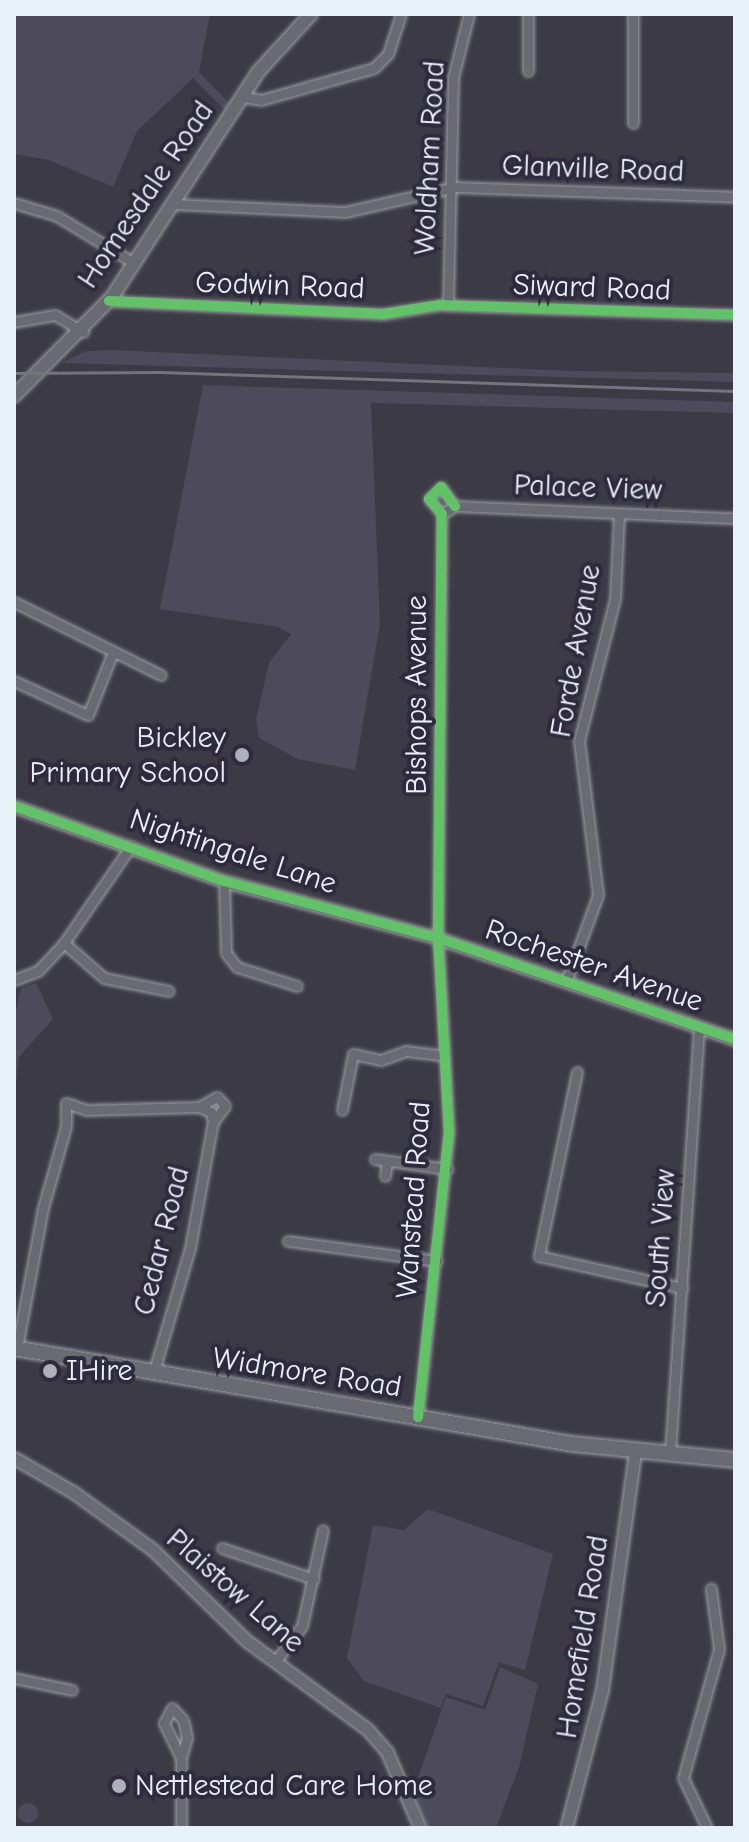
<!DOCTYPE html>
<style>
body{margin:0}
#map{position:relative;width:749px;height:1842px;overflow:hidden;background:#3c3a44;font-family:"Comic Neue",sans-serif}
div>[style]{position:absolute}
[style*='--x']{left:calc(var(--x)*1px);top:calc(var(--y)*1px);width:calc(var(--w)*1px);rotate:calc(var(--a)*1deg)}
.green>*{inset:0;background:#4d4b5b}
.round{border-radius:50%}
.roads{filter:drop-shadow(0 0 2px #9d9ea4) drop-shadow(0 0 2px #9d9ea4)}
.minor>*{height:9px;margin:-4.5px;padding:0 4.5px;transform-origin:4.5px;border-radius:4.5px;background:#6a6b72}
.tertiary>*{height:11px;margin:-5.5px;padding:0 5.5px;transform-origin:5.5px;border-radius:5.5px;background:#6a6b72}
.secondary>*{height:12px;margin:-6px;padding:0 6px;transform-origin:6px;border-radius:6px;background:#6a6b72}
.primary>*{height:14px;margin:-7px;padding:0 7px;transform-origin:7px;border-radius:7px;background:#6a6b72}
.rail>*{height:3px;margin:-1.5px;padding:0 1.5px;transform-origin:1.5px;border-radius:1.5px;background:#74747a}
.cycleway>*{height:10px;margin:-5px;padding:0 5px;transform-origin:5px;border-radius:5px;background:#61c268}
.dots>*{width:22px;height:22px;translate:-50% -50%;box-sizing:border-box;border:4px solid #2f2a3d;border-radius:50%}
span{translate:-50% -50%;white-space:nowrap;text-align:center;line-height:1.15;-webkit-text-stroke:8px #2f2a3d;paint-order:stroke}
.street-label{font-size:30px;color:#e8f1f8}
.poi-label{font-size:30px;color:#e8f1f8}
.right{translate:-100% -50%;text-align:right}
.left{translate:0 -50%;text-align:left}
.frame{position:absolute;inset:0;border:16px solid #e8f1f8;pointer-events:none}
</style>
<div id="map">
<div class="green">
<i style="clip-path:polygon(14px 14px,210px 14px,199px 72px,229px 103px,225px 110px,193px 78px,137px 131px,113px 187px,49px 160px,14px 154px)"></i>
<i style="clip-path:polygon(111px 350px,572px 371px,735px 373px,735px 382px,61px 363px,87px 351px)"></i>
<i style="clip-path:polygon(203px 385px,735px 402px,735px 413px,371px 403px,380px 624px,355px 770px,298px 759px,259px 738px,256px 719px,269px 663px,291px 634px,278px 627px,160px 609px)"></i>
<i style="clip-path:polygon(36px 983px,53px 1019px,19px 1057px,14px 1099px,14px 1019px,21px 988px)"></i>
<i style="clip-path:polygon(428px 1509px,553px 1554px,525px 1670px,499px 1662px,483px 1706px,446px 1694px,441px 1708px,364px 1681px,347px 1658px,373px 1525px,404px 1530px)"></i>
<i style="clip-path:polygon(500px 1667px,538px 1684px,519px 1767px,496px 1828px,429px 1828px,413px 1793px,446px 1697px,485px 1710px)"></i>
<i class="round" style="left:18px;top:1803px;width:20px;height:20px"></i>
</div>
<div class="roads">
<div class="minor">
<i style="--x:633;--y:14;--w:109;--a:90"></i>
<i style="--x:528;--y:71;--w:57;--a:-90"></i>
<i style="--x:243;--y:97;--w:18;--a:9"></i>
<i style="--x:261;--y:100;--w:117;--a:-15.8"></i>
<i style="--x:374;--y:68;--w:20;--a:-45"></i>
<i style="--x:388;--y:54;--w:42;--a:-72"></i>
<i style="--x:14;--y:203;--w:45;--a:16.8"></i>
<i style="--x:57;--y:216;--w:90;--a:31.4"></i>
<i style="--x:173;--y:204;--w:172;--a:2.7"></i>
<i style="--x:345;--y:212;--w:113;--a:-12.8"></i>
<i style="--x:455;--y:187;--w:280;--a:2"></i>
<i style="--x:109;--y:301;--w:274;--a:2.7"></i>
<i style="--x:383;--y:314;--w:58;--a:-9"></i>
<i style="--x:440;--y:305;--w:295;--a:1.9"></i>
<i style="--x:448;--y:305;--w:227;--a:-88.7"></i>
<i style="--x:453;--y:78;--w:66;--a:-76"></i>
<i style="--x:14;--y:322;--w:42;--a:-9.7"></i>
<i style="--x:55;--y:315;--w:33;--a:31"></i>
<i style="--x:442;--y:514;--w:15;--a:-32"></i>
<i style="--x:455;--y:506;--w:280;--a:2.5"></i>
<i style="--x:14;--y:602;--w:164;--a:26.4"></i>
<i style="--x:14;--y:681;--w:81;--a:24.7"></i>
<i style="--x:88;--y:715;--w:68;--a:-68.4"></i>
<i style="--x:224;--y:881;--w:72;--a:88.4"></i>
<i style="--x:226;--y:953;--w:18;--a:52"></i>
<i style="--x:237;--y:967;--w:63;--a:17.6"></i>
<i style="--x:64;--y:943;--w:53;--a:41.2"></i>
<i style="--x:104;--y:978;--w:66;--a:11.3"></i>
<i style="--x:14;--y:980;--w:26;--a:-21"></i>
<i style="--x:38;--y:971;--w:38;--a:-47"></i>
<i style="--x:64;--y:943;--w:118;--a:-55.4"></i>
<i style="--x:566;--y:982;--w:93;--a:-69.8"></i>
<i style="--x:598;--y:895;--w:155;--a:-97"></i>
<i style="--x:579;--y:741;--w:146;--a:-75.8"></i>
<i style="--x:615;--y:599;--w:85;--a:-87.3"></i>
<i style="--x:577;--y:1072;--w:188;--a:101.7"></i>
<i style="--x:539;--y:1256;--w:147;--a:12.6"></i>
<i style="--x:342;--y:1110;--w:57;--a:-78.9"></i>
<i style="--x:353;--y:1054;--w:29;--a:12"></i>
<i style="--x:381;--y:1060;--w:27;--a:-20"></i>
<i style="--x:406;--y:1051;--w:38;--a:7"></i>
<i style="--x:375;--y:1159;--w:73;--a:7.9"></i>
<i style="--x:385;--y:1176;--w:15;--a:-82"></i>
<i style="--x:288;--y:1241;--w:150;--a:7.6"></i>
<i style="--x:17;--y:1348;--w:142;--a:-79.5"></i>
<i style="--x:43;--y:1208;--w:85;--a:-74.3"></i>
<i style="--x:66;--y:1126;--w:23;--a:-90"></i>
<i style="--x:66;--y:1103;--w:21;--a:19"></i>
<i style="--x:86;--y:1110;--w:113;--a:-1.5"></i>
<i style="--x:199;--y:1107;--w:13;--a:23"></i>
<i style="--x:211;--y:1112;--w:10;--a:79"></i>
<i style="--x:154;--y:1371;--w:128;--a:-73.7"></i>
<i style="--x:190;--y:1248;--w:128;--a:-79.7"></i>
<i style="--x:213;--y:1122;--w:20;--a:-53"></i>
<i style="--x:225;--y:1106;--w:12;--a:-132"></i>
<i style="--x:217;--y:1097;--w:21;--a:151"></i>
<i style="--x:418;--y:1417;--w:286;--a:-83.8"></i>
<i style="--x:449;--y:1133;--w:195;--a:-93.2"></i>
<i style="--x:438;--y:938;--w:424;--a:-89.5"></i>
<i style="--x:442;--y:514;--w:20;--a:-131"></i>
<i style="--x:429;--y:499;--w:17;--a:-45"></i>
<i style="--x:441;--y:487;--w:24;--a:54"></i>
<i style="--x:670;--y:1453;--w:427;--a:-86.1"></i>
<i style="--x:222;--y:1548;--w:97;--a:18.6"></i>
<i style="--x:275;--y:1662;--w:45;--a:-53.1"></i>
<i style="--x:302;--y:1626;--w:98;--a:-77.7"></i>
<i style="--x:14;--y:1678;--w:59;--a:11.7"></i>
<i style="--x:181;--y:1758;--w:39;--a:-116"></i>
<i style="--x:164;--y:1723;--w:17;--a:-62"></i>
<i style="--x:172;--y:1708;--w:16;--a:47"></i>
<i style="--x:183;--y:1720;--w:18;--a:77"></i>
<i style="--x:187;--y:1738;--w:21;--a:107"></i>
<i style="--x:181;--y:1758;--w:70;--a:90"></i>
<i style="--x:707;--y:1828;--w:55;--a:-115.6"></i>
<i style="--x:683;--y:1778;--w:134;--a:-74.4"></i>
<i style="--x:719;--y:1649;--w:61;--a:-97.6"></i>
</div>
<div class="tertiary">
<i style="--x:14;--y:806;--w:223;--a:19.7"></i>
<i style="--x:224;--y:881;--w:221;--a:14.9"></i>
<i style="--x:438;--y:938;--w:314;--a:18.8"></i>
<i style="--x:14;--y:1458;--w:68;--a:30"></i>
<i style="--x:73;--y:1492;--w:99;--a:35.9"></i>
<i style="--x:153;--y:1550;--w:131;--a:44.1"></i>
<i style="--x:247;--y:1641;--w:150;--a:36.3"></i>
<i style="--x:368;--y:1730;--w:29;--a:49"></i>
<i style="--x:387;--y:1752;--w:83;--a:66.5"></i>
<i style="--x:566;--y:1828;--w:143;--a:-75.4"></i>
<i style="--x:602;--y:1690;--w:241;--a:-82.1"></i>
</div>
<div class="secondary">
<i style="--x:14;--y:396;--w:139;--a:-45.3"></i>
<i style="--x:112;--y:297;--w:268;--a:-57"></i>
<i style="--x:258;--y:72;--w:79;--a:-47.6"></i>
</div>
<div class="primary">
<i style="--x:14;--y:1348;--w:566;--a:9.76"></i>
<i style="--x:572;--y:1444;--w:164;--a:5.6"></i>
</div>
</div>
<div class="rail">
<i style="--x:14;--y:373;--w:146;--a:-0.4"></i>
<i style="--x:160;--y:372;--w:575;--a:1.89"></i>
</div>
<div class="cycleway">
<i style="--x:109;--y:301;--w:274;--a:2.7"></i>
<i style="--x:383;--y:314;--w:58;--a:-9"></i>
<i style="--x:440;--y:305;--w:295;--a:1.9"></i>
<i style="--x:14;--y:806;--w:223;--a:19.7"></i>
<i style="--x:224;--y:881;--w:221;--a:14.9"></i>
<i style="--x:438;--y:938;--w:314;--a:18.8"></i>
<i style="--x:418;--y:1417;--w:286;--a:-83.8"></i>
<i style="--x:449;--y:1133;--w:195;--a:-93.2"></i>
<i style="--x:438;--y:938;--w:424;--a:-89.5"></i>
<i style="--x:442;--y:514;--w:20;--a:-131"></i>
<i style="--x:429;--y:499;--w:17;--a:-45"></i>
<i style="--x:441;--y:487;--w:24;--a:54"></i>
</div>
<div class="dots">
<i style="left:242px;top:755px;background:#acb1b9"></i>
<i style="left:50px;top:1371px;background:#acb1b9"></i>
<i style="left:119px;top:1786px;background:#acb1b9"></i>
</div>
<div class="street-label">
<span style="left:430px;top:158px;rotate:-87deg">Woldham Road</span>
<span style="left:593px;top:169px;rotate:2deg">Glanville Road</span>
<span style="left:146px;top:195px;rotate:-56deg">Homesdale Road</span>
<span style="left:280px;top:286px;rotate:2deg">Godwin Road</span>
<span style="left:592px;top:288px;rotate:2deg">Siward Road</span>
<span style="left:588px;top:488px;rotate:2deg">Palace View</span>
<span style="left:576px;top:651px;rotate:-80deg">Forde Avenue</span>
<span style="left:417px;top:695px;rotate:-90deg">Bishops Avenue</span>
<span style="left:233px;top:852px;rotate:18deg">Nightingale Lane</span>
<span style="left:594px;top:966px;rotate:19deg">Rochester Avenue</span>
<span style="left:414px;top:1200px;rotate:-86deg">Wanstead Road</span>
<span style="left:661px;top:1238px;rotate:-86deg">South View</span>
<span style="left:162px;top:1241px;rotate:-76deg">Cedar Road</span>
<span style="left:307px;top:1373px;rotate:9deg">Widmore Road</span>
<span style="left:235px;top:1591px;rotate:41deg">Plaistow Lane</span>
<span style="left:583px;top:1637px;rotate:-81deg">Homefield Road</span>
</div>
<div class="poi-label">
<span class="right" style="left:226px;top:755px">Bickley<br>Primary School</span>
<span class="left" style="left:66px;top:1371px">IHire</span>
<span class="left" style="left:135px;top:1786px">Nettlestead Care Home</span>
</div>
<div class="frame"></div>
</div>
